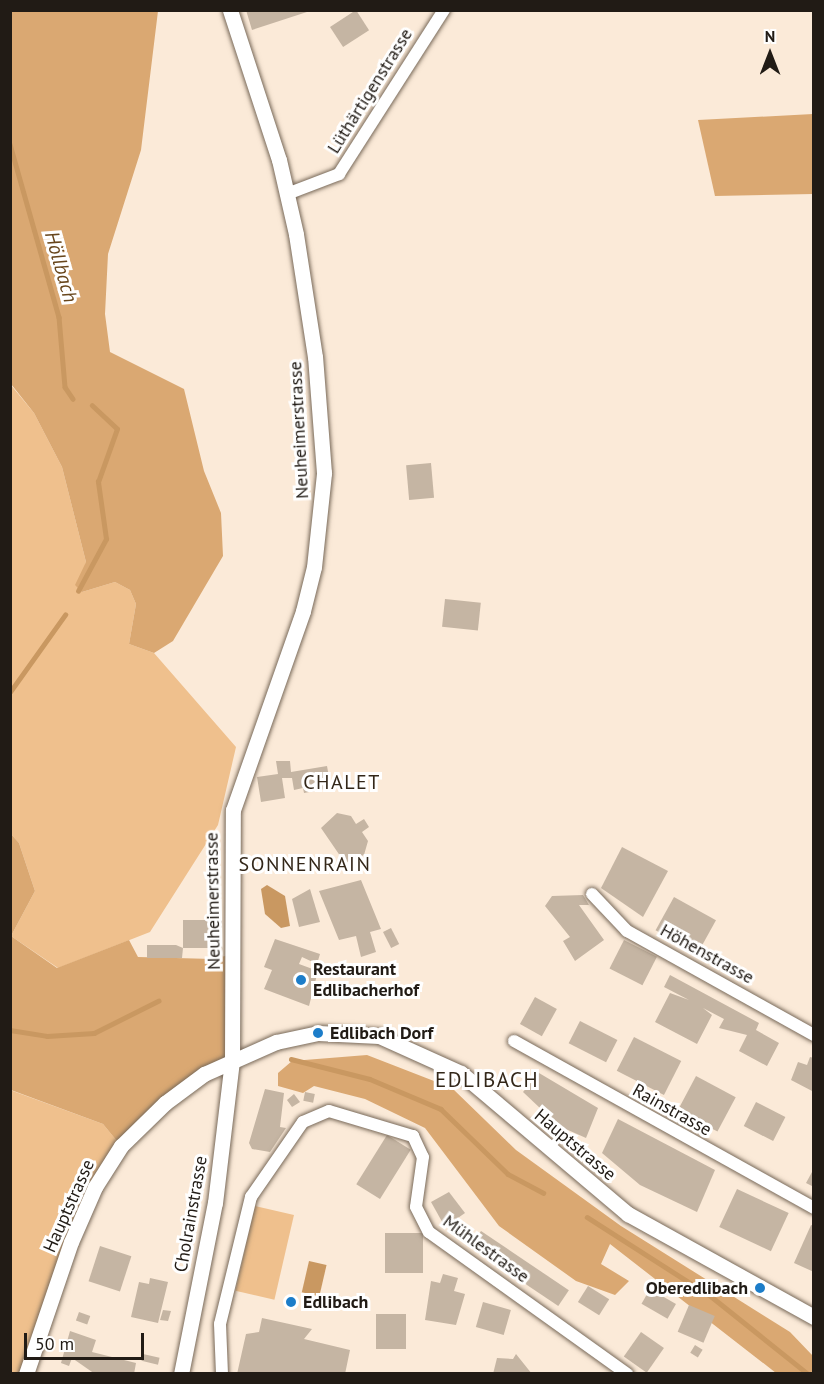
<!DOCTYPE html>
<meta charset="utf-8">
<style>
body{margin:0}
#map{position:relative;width:824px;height:1384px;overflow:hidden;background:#fbead8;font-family:"PT Sans",sans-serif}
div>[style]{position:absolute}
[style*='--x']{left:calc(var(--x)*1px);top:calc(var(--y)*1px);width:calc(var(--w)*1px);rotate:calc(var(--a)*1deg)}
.green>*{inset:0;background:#efc08d;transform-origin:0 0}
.forest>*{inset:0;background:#daa872}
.water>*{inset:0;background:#c99861;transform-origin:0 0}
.stream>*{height:4.5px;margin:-2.25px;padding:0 2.25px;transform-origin:2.25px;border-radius:2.25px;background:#c99861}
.building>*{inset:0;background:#c5b5a3;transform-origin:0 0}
.roads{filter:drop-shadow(0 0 2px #786959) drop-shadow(0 0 2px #786959)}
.minor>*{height:12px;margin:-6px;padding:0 6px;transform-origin:6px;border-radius:6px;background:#fff}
.tertiary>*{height:15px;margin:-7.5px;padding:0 7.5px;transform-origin:7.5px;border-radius:7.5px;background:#fff}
.dots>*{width:16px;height:16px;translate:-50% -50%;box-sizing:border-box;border:3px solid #fff;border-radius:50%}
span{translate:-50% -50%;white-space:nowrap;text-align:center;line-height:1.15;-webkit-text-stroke:6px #fff;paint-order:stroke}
.street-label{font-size:18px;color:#211b15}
.poi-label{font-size:18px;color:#211b15;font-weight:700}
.left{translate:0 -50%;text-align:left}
.right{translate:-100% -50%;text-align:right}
.water-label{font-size:20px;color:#68461c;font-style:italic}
.neighbourhood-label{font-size:20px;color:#332719;letter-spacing:1.5px}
.quarter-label{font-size:21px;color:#332719;letter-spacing:1.5px}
.frame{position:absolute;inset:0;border:12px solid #211b15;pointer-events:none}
.north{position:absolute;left:740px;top:24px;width:60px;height:60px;-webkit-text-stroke:4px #fff;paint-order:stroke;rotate:0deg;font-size:16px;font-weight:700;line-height:24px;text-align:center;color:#211b15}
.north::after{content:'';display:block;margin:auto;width:21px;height:27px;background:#211b15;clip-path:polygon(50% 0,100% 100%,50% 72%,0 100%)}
.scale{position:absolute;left:24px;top:1333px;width:120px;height:27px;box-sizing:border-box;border:3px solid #211b15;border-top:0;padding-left:8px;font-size:18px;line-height:21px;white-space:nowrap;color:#211b15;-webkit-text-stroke:4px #fff;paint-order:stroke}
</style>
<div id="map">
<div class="green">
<i style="clip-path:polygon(10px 384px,34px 413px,62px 467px,86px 562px,82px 592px,115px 582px,130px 590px,136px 604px,129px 644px,154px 653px,236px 747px,218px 825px,150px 932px,58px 968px,11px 936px,35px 891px,19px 843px,10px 833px)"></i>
<i style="clip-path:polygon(10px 1090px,103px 1124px,121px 1146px,106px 1166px,26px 1373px,11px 1373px)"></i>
<i style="left:255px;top:1206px;width:40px;height:87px;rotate:13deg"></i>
</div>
<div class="forest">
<i style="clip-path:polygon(11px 10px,158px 11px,141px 150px,108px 254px,105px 314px,110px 352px,184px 389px,204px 471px,221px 513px,223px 556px,173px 641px,154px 653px,129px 644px,136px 604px,130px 590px,115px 582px,82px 592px,75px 585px,86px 562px,62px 467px,34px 413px,11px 384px)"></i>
<i style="clip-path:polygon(813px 114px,813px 194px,715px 196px,698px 120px)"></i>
<i style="clip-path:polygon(10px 833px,19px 843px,35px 891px,11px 936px,57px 968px,129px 940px,138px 957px,213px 959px,233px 954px,232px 1060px,121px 1146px,103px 1124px,11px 1090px)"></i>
<i style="clip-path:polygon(367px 1055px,452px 1088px,516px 1150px,621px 1226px,790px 1332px,813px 1356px,813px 1373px,776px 1373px,610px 1244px,601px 1264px,629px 1281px,615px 1295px,576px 1281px,499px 1226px,425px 1128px,365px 1099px,314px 1086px,303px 1093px,278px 1086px,278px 1073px,292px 1061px)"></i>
</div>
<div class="water">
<i style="clip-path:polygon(267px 885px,285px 896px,290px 926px,281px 928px,265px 914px,261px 889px)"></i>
<i style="left:309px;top:1261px;width:18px;height:32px;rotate:13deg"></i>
</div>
<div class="stream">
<i style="--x:10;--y:144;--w:180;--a:74.2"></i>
<i style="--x:59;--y:317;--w:70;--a:85.1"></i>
<i style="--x:65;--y:387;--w:14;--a:56"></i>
<i style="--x:78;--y:591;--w:59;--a:-61.7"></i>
<i style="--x:106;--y:539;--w:58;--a:-98"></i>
<i style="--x:98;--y:482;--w:56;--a:-70.3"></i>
<i style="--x:117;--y:429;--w:34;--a:-137"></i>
<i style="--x:10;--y:692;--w:95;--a:-54.5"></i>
<i style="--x:10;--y:1030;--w:37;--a:9"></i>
<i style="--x:47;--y:1036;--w:47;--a:-3.7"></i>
<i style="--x:94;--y:1033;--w:72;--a:-26.6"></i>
<i style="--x:291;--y:1059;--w:81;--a:14.2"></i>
<i style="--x:370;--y:1079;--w:77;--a:22.9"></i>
<i style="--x:441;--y:1109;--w:93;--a:44.1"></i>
<i style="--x:508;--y:1174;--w:40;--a:28"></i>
<i style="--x:587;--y:1217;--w:148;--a:32.6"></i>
<i style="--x:712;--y:1297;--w:123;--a:38.7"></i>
</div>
<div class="building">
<i style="clip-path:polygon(246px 10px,310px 10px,310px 11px,252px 30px)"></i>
<i style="left:356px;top:10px;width:24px;height:31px;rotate:57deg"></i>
<i style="left:431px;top:463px;width:35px;height:25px;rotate:85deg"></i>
<i style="left:445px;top:599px;width:36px;height:28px;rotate:6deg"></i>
<i style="clip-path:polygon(276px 761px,290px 761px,291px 772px,327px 766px,331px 788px,304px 793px,303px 788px,294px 790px,292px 778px,282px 778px,285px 798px,261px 802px,257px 777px,278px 774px)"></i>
<i style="clip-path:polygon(337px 813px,351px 816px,356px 824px,364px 819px,369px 827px,362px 832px,368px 841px,364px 855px,345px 863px,321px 828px)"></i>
<i style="clip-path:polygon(622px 847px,668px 871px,643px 917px,601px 888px)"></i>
<i style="clip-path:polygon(361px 880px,381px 929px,370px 932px,376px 952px,361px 957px,356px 936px,339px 940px,319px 891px)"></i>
<i style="clip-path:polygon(310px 889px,320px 922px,299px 927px,292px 899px)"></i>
<i style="clip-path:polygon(583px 895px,589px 905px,579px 905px,604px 940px,575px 961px,563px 941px,570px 937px,545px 906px,552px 896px)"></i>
<i style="left:674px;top:897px;width:48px;height:38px;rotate:29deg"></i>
<i style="left:183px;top:920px;width:39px;height:28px"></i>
<i style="left:391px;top:928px;width:18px;height:9px;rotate:63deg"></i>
<i style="clip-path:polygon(275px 939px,320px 954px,317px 964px,302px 957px,299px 964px,318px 971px,309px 1006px,264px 989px,272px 970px,264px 967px)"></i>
<i style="left:624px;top:940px;width:37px;height:32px;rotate:27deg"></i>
<i style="clip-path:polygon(147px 945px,176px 945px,183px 948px,182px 958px,147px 958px)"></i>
<i style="clip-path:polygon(670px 975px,759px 1023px,756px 1030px,779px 1043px,767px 1066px,739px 1051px,747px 1035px,719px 1028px,724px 1019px,703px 1008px,712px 1015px,697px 1044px,655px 1022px,670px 993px,689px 1000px,664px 987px)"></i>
<i style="left:535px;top:997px;width:25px;height:31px;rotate:29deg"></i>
<i style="left:580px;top:1021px;width:42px;height:25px;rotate:27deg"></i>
<i style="left:634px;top:1037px;width:53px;height:38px;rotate:27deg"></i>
<i style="clip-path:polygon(810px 1057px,814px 1058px,814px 1092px,791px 1080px,798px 1062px,807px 1065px)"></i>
<i style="clip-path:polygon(539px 1073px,598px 1108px,586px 1138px,559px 1126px,523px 1092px)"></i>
<i style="left:696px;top:1076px;width:45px;height:39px;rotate:28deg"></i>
<i style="clip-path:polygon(265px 1089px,284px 1093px,280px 1127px,286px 1128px,270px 1152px,252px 1149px,249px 1143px)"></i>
<i style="left:305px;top:1092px;width:10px;height:9px;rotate:11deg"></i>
<i style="clip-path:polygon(294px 1094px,300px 1102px,292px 1107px,287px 1100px)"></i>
<i style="left:756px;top:1102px;width:33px;height:27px;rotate:27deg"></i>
<i style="clip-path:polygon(618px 1119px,715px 1170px,697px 1212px,640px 1185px,602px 1153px)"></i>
<i style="left:387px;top:1135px;width:28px;height:58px;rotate:32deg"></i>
<i style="clip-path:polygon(812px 1172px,814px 1173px,814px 1187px,806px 1183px)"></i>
<i style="left:737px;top:1189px;width:57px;height:42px;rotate:25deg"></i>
<i style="clip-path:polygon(449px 1192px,465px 1213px,445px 1227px,431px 1202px)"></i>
<i style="clip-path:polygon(811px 1225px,814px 1226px,814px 1272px,794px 1263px)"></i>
<i style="left:481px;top:1231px;width:106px;height:19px;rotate:34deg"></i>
<i style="left:423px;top:1233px;width:40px;height:38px;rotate:90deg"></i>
<i style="left:100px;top:1246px;width:33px;height:37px;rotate:18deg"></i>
<i style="clip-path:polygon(443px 1274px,458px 1278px,454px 1291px,465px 1294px,456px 1325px,425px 1320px,431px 1281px,440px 1283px)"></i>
<i style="clip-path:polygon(150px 1278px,168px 1282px,158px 1323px,131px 1317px,139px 1282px,149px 1284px)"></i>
<i style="left:588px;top:1286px;width:25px;height:19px;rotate:32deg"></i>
<i style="left:650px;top:1289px;width:30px;height:17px;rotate:30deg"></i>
<i style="left:483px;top:1302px;width:29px;height:26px;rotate:16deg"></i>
<i style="left:689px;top:1305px;width:28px;height:29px;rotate:23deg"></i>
<i style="clip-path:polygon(163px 1310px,171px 1311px,168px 1321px,160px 1320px)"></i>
<i style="left:79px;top:1312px;width:12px;height:9px;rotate:20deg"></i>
<i style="left:406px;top:1314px;width:35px;height:30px;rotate:90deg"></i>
<i style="clip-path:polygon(262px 1318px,312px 1329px,304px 1339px,350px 1350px,345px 1374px,237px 1374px,246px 1334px,259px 1332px)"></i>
<i style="clip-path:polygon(70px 1331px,96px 1340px,92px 1352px,136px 1363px,134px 1374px,95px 1374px,72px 1358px,69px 1366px,61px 1363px)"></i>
<i style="left:641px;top:1332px;width:28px;height:30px;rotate:35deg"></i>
<i style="left:695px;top:1345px;width:9px;height:9px;rotate:32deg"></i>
<i style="left:143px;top:1354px;width:17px;height:7px;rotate:13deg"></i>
<i style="clip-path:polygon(516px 1354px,532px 1374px,493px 1374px,497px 1358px,513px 1359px)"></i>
</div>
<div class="roads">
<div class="minor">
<i style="--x:287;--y:194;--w:56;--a:-21"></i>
<i style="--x:339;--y:174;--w:195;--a:-57.4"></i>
<i style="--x:592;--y:894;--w:51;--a:46.6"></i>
<i style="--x:627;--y:931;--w:214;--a:29.1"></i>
<i style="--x:514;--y:1041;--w:343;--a:29.1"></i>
<i style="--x:222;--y:1374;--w:50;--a:-92.3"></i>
<i style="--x:220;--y:1324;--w:131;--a:-76.3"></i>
<i style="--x:251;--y:1197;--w:91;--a:-55.3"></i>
<i style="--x:303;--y:1122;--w:28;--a:-23"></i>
<i style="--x:329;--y:1111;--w:88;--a:16.6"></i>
<i style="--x:413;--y:1136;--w:23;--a:65"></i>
<i style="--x:423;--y:1157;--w:50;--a:98"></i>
<i style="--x:416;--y:1207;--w:28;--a:63"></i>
<i style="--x:429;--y:1232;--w:244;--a:35.6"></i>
</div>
<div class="tertiary">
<i style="--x:26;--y:1374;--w:139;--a:-71.2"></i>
<i style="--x:71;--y:1242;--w:60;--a:-66.4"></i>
<i style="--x:95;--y:1187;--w:49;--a:-57.6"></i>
<i style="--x:121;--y:1146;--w:62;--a:-44.3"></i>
<i style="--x:165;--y:1103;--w:49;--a:-36.6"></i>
<i style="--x:204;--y:1074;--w:79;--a:-24"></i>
<i style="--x:276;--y:1042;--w:43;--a:-12.1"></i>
<i style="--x:318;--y:1033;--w:61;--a:2.8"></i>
<i style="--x:379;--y:1036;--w:90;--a:24.3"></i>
<i style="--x:461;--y:1073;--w:219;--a:40.2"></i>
<i style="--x:628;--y:1214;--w:213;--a:29"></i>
<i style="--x:181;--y:1374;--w:174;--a:-78.8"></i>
<i style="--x:215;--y:1203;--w:144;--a:-83.2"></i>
<i style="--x:232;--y:1060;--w:250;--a:-89.8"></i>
<i style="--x:233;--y:810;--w:211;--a:-70.6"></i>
<i style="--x:303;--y:611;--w:45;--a:-76"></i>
<i style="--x:314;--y:567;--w:95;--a:-83.9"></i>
<i style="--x:324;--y:473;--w:116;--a:-94.4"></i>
<i style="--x:315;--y:357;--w:124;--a:-98.8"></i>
<i style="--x:296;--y:234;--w:76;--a:-102.9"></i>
<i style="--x:279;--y:160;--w:158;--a:-108.1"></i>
</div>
</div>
<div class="dots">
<i style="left:301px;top:980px;background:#1c7dc9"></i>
<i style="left:318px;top:1033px;background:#1c7dc9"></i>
<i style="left:760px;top:1288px;background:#1c7dc9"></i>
<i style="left:291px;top:1302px;background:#1c7dc9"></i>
</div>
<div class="street-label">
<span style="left:370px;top:91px;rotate:-58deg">Lüthärtigenstrasse</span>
<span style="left:299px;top:430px;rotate:-93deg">Neuheimerstrasse</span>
<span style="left:213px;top:901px;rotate:-91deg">Neuheimerstrasse</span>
<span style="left:707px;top:954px;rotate:29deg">Höhenstrasse</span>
<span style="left:672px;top:1110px;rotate:29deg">Rainstrasse</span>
<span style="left:575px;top:1145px;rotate:40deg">Hauptstrasse</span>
<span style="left:69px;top:1206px;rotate:-66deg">Hauptstrasse</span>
<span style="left:191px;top:1214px;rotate:-80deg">Cholrainstrasse</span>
<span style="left:486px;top:1249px;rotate:36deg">Mühlestrasse</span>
</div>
<div class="poi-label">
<span class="left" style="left:313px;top:980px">Restaurant<br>Edlibacherhof</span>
<span class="left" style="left:330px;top:1033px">Edlibach Dorf</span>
<span class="right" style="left:748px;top:1288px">Oberedlibach</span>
<span class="left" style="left:303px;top:1302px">Edlibach</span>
</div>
<div class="water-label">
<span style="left:61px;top:267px;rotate:74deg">Höllbach</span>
</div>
<div class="neighbourhood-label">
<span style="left:342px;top:782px">CHALET</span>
<span style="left:305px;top:864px">SONNENRAIN</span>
</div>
<div class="quarter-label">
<span style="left:487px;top:1080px">EDLIBACH</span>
</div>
<div class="frame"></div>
<div class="north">N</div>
<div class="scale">50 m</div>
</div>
